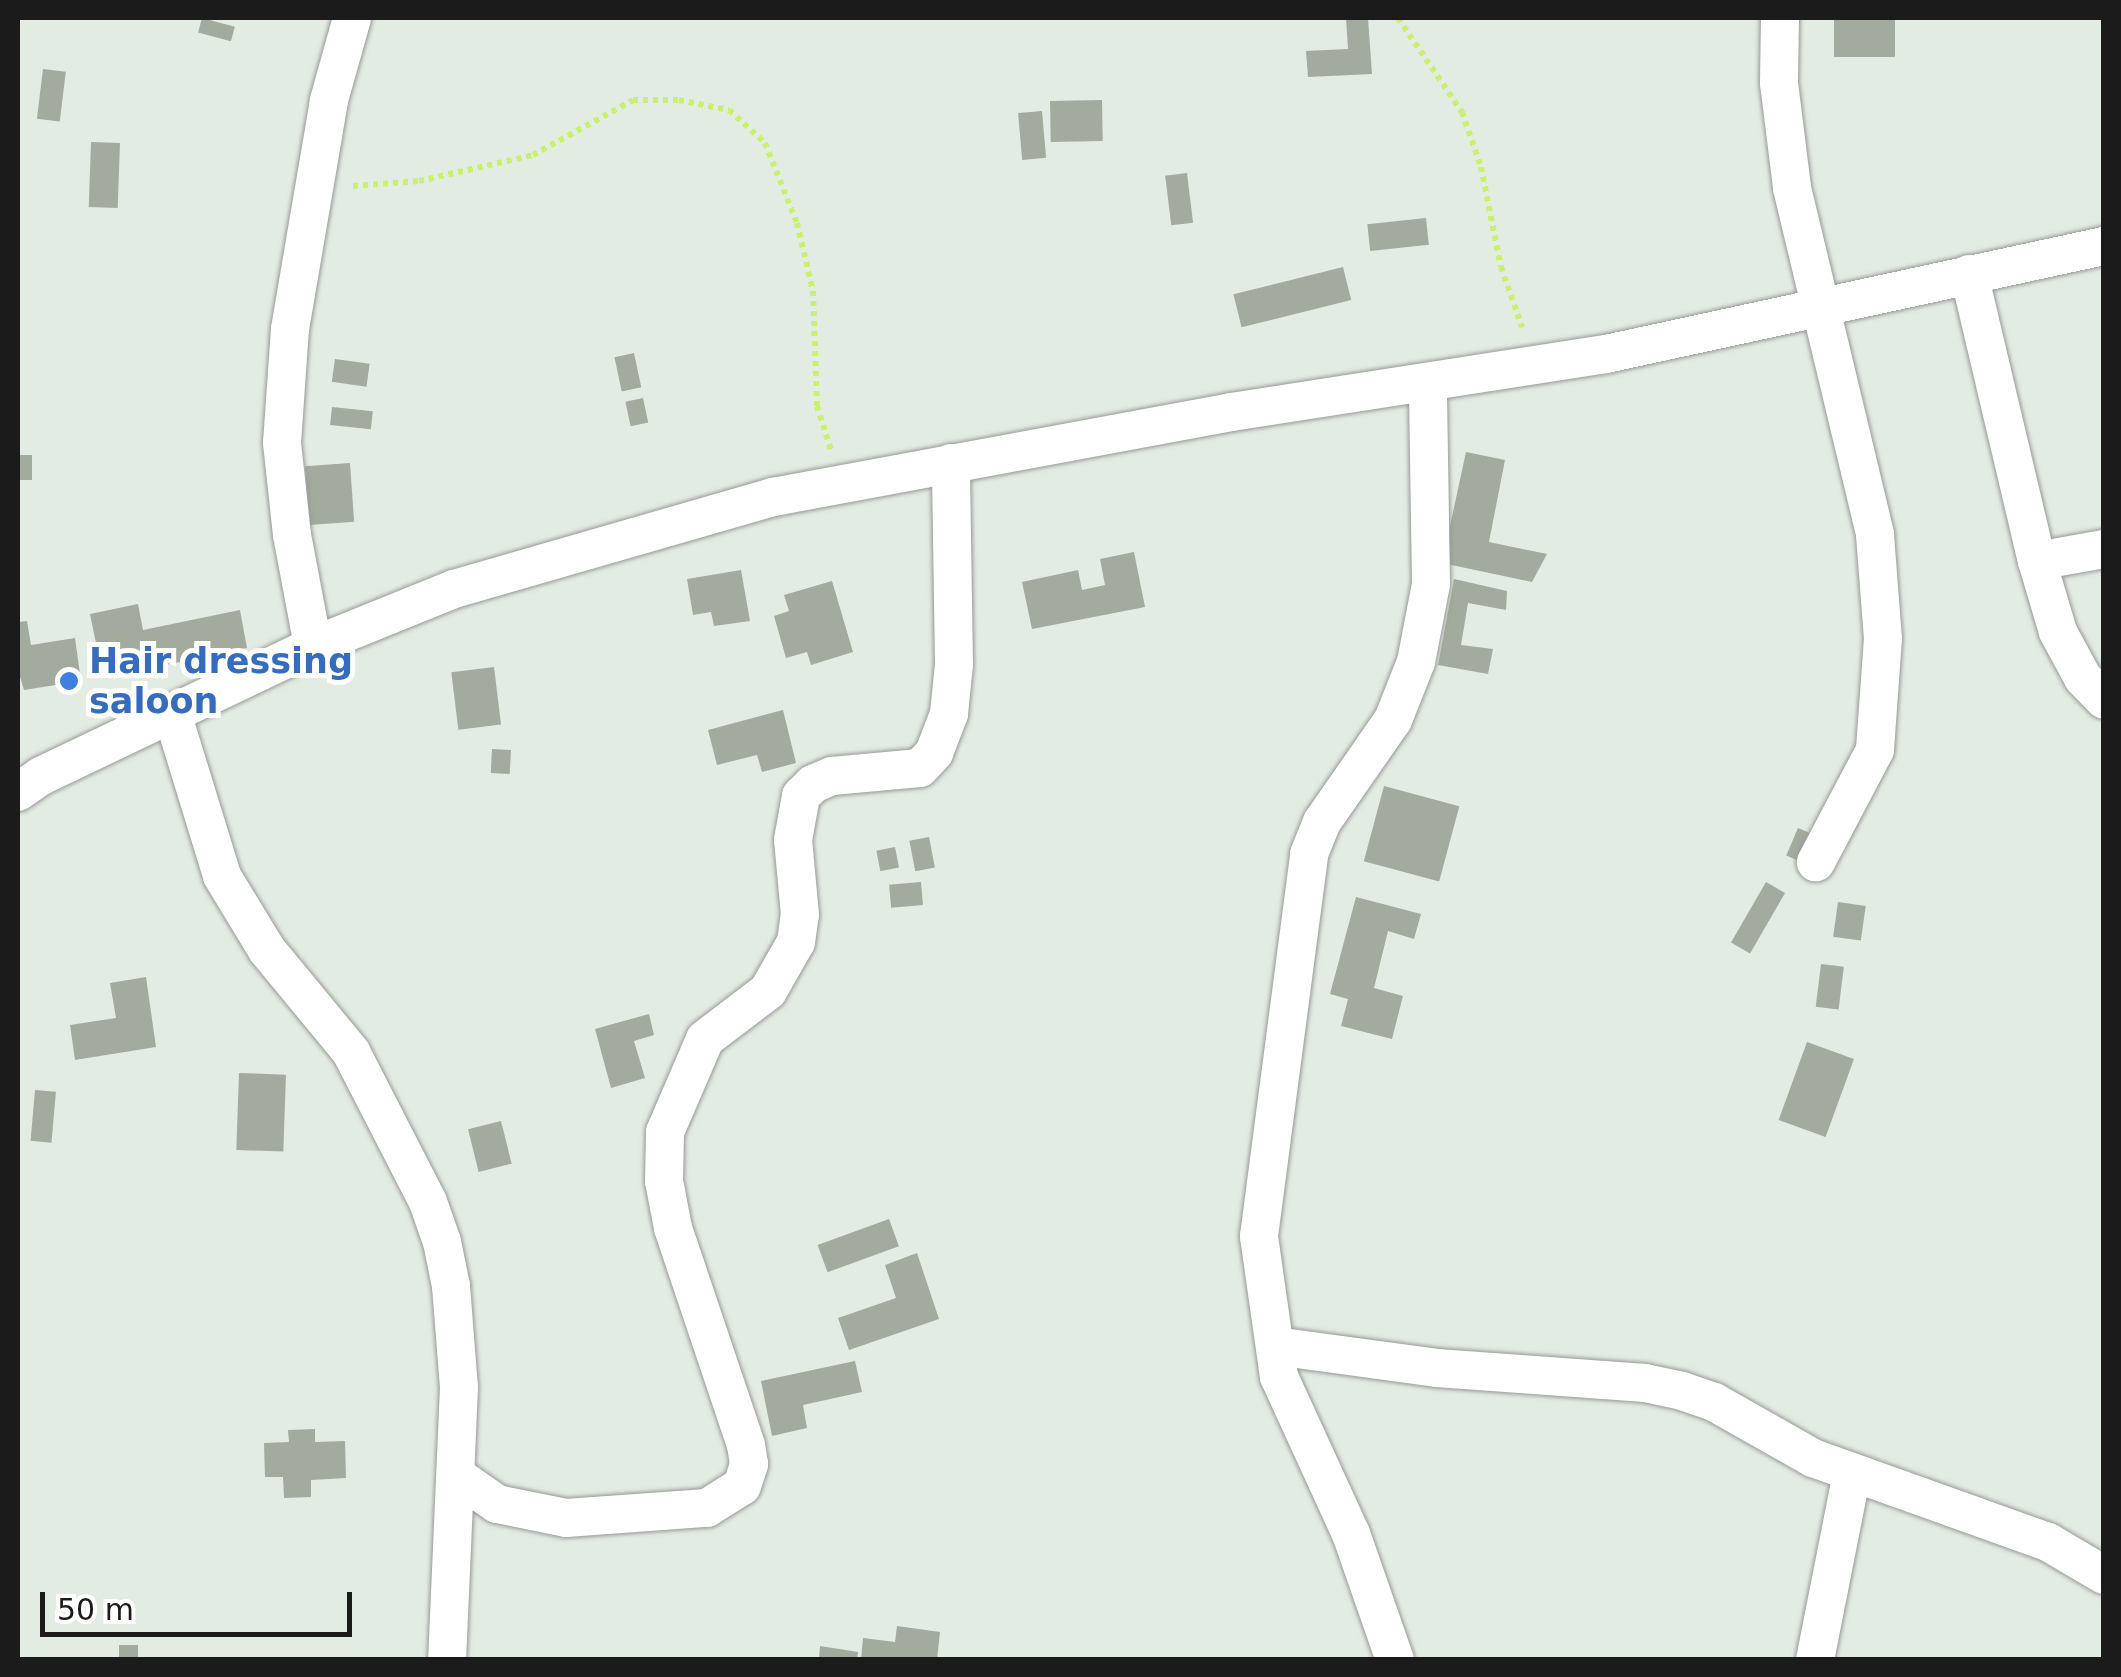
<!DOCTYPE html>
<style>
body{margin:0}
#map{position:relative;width:2121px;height:1677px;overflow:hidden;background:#e3ece2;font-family:"DejaVu Sans",sans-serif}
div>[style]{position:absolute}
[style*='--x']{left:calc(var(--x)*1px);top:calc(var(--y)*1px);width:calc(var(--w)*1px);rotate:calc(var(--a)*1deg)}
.building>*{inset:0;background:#a2ab9d;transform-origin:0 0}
.path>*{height:6px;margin-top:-3px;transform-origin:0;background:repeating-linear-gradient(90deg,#caf16e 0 5px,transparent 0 10px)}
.roads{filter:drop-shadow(0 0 2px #989898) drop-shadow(0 0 2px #989898)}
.minor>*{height:38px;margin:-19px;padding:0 19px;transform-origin:19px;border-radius:19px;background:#fff}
.dots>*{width:28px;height:28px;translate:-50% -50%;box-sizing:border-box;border:5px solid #fff;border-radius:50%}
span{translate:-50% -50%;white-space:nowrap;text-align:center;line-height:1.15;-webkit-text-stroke:10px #fff;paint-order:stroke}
.shop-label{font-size:35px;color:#366cbe;font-weight:700}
.left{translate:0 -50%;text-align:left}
.frame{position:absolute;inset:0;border:20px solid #1b1b1b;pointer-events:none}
.scale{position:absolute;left:40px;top:1592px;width:312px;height:45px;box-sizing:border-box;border:5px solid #1b1b1b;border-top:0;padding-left:12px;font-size:30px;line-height:35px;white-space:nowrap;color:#1b1b1b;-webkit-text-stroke:8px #fff;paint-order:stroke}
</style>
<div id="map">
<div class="building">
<i style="left:202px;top:18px;width:34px;height:15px;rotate:15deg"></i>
<i style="clip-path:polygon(1346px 18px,1368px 18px,1372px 74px,1308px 77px,1306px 51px,1348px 49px)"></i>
<i style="left:1834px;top:18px;width:61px;height:39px"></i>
<i style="left:43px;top:69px;width:23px;height:50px;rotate:7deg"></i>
<i style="left:1102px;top:100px;width:41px;height:52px;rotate:89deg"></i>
<i style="left:1042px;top:111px;width:47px;height:24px;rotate:85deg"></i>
<i style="left:91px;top:142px;width:29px;height:65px;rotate:2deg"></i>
<i style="left:1187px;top:173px;width:50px;height:22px;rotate:83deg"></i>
<i style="left:1426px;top:218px;width:27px;height:59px;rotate:84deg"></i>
<i style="left:1343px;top:267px;width:34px;height:113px;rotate:76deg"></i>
<i style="left:634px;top:353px;width:35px;height:20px;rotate:78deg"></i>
<i style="left:335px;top:359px;width:35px;height:23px;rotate:8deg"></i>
<i style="left:643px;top:398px;width:25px;height:18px;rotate:78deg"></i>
<i style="left:332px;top:407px;width:41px;height:18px;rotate:6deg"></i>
<i style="clip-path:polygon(1466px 452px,1505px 460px,1489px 542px,1547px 554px,1532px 582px,1442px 563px)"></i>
<i style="left:18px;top:455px;width:14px;height:25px"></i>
<i style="left:350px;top:463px;width:59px;height:45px;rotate:86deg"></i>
<i style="clip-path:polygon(1134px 552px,1145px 607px,1032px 629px,1022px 582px,1078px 570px,1082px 590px,1105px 585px,1100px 559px)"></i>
<i style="clip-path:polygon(741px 570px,750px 621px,714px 626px,711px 612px,693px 615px,687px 579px)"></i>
<i style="clip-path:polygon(1454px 579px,1507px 591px,1506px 610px,1468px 603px,1461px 645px,1493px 649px,1488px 674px,1438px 665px)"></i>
<i style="clip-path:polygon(832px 581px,853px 652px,811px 665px,807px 652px,786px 658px,774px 616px,789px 611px,784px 595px)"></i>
<i style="clip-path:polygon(138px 604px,143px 630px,240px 610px,247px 648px,103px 678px,90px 614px)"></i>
<i style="clip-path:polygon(27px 621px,31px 645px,75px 638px,81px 681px,24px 690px,18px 670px,18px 622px)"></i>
<i style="left:494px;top:667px;width:58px;height:43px;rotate:83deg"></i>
<i style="clip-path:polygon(783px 710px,796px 763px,762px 772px,757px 755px,717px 765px,708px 730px)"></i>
<i style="left:492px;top:749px;width:19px;height:24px;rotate:3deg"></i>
<i style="left:1384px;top:786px;width:78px;height:78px;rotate:15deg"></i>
<i style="left:1798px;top:828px;width:25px;height:30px;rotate:23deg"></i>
<i style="left:929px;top:837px;width:31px;height:20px;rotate:79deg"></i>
<i style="left:895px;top:847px;width:21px;height:19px;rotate:79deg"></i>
<i style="left:921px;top:882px;width:23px;height:32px;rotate:85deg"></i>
<i style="left:1766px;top:882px;width:22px;height:70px;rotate:30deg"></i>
<i style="clip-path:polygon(1356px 897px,1421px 914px,1414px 939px,1388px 931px,1374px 988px,1403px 996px,1392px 1039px,1341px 1026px,1348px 999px,1330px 994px)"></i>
<i style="left:1838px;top:902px;width:28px;height:35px;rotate:8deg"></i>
<i style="left:1821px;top:964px;width:23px;height:43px;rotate:7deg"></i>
<i style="clip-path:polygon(146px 977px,156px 1047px,75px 1060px,70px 1025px,116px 1018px,110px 983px)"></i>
<i style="clip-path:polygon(649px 1014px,654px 1035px,634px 1041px,645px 1078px,611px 1088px,595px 1029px)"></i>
<i style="left:1807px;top:1042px;width:50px;height:83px;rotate:20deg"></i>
<i style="left:239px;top:1073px;width:47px;height:77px;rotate:2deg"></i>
<i style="left:35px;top:1090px;width:21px;height:51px;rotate:5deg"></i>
<i style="left:501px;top:1121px;width:44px;height:34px;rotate:76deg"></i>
<i style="left:889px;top:1219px;width:29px;height:76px;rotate:70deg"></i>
<i style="clip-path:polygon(917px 1253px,939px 1319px,849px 1350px,838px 1318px,896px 1298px,885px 1265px)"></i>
<i style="clip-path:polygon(855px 1361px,862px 1392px,803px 1405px,807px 1428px,772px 1436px,761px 1381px)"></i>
<i style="clip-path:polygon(315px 1429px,315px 1442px,345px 1441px,346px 1478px,311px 1480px,311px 1497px,284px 1498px,283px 1477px,265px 1477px,264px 1443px,289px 1442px,288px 1430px)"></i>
<i style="clip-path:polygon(897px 1626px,940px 1632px,937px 1660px,861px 1660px,863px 1638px,895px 1642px)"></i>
<i style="left:119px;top:1645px;width:19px;height:15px"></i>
<i style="clip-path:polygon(820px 1646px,858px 1652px,857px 1660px,819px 1660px)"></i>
</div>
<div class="path">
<i style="--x:1398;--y:18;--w:114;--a:55.8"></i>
<i style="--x:1462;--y:112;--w:58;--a:70.9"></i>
<i style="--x:1481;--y:167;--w:102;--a:78.7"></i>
<i style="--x:1501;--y:267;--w:64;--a:70.7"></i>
<i style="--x:353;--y:186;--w:66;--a:-4.3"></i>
<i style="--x:419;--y:181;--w:117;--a:-12.8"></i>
<i style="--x:533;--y:155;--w:114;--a:-28.8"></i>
<i style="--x:633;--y:100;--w:46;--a:0"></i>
<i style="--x:679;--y:100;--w:51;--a:11.3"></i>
<i style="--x:729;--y:110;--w:49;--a:42.5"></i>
<i style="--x:765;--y:143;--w:86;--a:68.2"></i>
<i style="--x:797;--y:223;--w:70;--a:76.8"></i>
<i style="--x:813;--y:291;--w:115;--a:88"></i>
<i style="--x:817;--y:406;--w:46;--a:72.3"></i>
</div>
<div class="roads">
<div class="minor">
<i style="--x:1780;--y:18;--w:65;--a:90.9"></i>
<i style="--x:1779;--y:83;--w:106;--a:82.9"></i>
<i style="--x:1792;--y:188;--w:357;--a:76.5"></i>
<i style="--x:1875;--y:535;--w:103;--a:85.6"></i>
<i style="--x:1883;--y:638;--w:112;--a:94.1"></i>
<i style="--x:1875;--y:750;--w:127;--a:117.8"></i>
<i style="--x:1969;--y:274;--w:295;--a:76.7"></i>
<i style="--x:2037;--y:561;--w:74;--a:73.5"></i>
<i style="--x:2058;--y:632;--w:52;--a:61.5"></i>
<i style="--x:2083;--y:678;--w:30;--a:46"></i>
<i style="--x:2037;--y:561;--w:68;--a:-10.2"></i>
<i style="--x:313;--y:646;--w:113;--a:-100.7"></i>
<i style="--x:292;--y:535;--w:93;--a:-96.2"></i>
<i style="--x:282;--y:443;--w:114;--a:-86"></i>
<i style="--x:290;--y:329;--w:232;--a:-80.3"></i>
<i style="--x:329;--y:100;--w:85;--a:-74.3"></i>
<i style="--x:172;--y:713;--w:170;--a:72.9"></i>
<i style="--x:222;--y:876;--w:87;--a:58.7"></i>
<i style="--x:267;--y:950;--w:132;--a:50.5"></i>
<i style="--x:351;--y:1052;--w:169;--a:62.8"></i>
<i style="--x:428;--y:1202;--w:42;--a:70.7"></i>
<i style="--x:442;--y:1242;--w:45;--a:78.4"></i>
<i style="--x:451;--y:1286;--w:101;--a:85.5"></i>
<i style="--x:459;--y:1387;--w:273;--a:92.5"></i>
<i style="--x:18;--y:792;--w:28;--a:-35"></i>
<i style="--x:41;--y:776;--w:301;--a:-25.5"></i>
<i style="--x:313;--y:646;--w:152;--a:-22"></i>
<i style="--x:454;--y:589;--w:332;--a:-16.1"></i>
<i style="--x:773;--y:497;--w:466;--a:-10.5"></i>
<i style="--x:1231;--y:412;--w:379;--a:-8.8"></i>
<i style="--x:1606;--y:354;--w:510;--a:-12.24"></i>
<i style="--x:1275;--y:1346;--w:163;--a:7.7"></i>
<i style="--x:1437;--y:1368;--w:209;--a:4.1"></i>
<i style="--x:1645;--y:1383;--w:38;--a:12"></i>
<i style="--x:1682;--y:1391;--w:34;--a:19"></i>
<i style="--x:1714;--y:1402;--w:114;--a:29.5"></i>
<i style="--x:1813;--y:1458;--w:250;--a:19.7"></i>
<i style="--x:2048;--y:1542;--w:65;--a:30.5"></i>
<i style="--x:457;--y:1476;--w:49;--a:35"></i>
<i style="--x:497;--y:1504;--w:70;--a:11.5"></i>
<i style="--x:566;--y:1518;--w:141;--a:-4.1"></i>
<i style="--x:707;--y:1508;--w:41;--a:-32.2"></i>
<i style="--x:742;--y:1486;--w:23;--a:-72"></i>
<i style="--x:749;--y:1464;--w:19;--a:-99"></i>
<i style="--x:746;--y:1445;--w:229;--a:-108.6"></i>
<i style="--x:673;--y:1228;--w:48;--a:-100.8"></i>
<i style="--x:664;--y:1181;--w:49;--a:-88.8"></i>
<i style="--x:665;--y:1132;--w:101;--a:-66.7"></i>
<i style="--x:705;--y:1039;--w:79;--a:-37.3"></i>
<i style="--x:768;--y:991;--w:56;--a:-60.3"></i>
<i style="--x:796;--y:942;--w:27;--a:-82"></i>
<i style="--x:800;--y:915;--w:75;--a:-95.3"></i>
<i style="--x:793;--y:840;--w:45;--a:-79.7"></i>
<i style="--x:801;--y:796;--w:17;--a:-45"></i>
<i style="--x:813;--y:784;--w:21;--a:-23"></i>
<i style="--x:832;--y:776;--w:88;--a:-5.2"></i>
<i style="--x:920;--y:768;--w:21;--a:-47"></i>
<i style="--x:934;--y:753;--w:42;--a:-69"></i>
<i style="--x:949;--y:714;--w:50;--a:-84.3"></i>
<i style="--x:954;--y:664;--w:201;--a:-90.9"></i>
<i style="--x:1395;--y:1660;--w:133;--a:-109.2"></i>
<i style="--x:1351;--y:1534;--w:173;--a:-114.6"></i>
<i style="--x:1279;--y:1377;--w:142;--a:-98.1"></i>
<i style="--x:1259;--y:1236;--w:385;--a:-82.5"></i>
<i style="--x:1309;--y:854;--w:35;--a:-68"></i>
<i style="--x:1322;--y:822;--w:124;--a:-55.2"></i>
<i style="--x:1393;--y:720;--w:62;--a:-68.4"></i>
<i style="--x:1416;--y:662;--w:79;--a:-79.1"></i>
<i style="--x:1431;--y:584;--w:201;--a:-90.9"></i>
<i style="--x:1815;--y:1660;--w:191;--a:-78.8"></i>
</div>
</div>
<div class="dots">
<i style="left:69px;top:681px;background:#3f7fe0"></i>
</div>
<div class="shop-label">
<span class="left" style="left:89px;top:681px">Hair dressing<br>saloon</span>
</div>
<div class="frame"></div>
<div class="scale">50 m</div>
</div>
